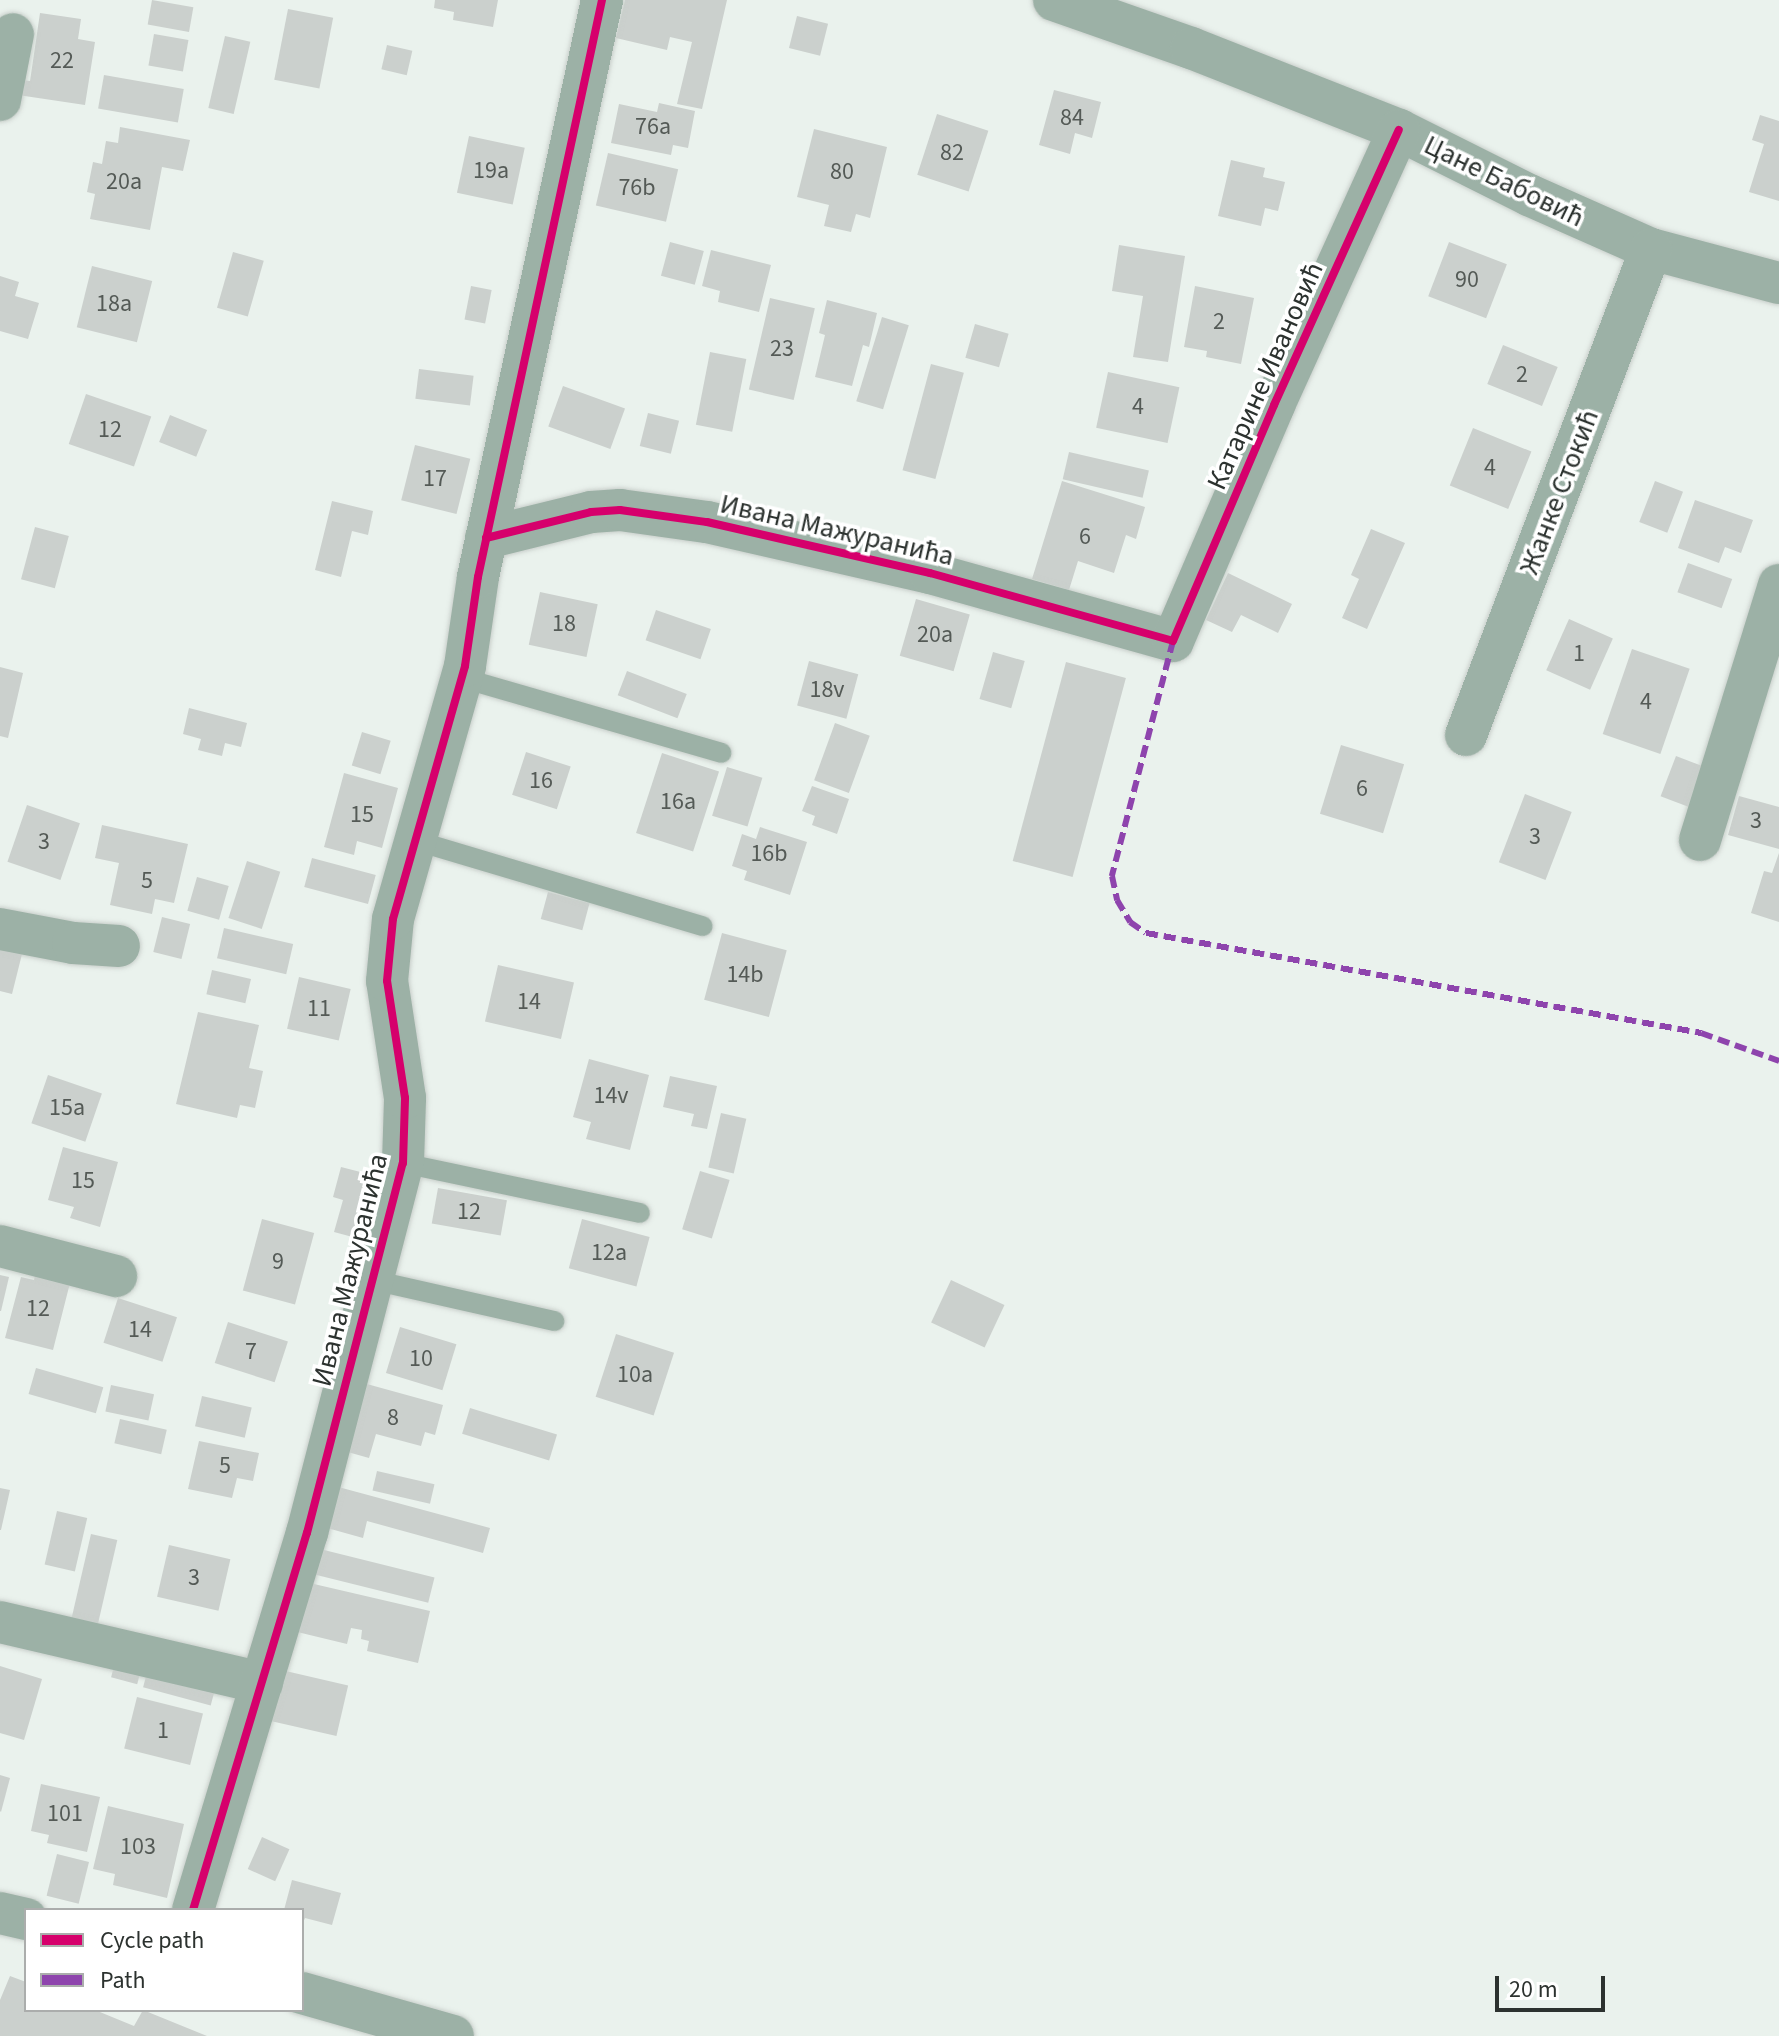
<!DOCTYPE html>
<meta charset="utf-8">
<style>
body{margin:0}
#map{position:relative;width:1779px;height:2036px;overflow:hidden;background:#eaf2ed;font-family:"Source Sans 3",sans-serif}
div>[style]{position:absolute}
[style*='--x']{left:calc(var(--x)*1px);top:calc(var(--y)*1px);width:calc(var(--w)*1px);rotate:calc(var(--a)*1deg)}
.building>*{inset:0;background:#cbd0cd;transform-origin:0 0}
.roads{filter:drop-shadow(0 0 2px #c9cfcb) drop-shadow(0 0 2px #c9cfcb)}
.lane>*{height:20px;margin:-10px;padding:0 10px;transform-origin:10px;border-radius:10px;background:#9cb1a6}
.street>*{height:42px;margin:-21px;padding:0 21px;transform-origin:21px;border-radius:21px;background:#9cb1a6}
.quiet>*{height:6px;margin-top:-3px;transform-origin:0;background:repeating-linear-gradient(90deg,#8e44ad 0 12px,transparent 0 18px)}
.cycleway>*{height:8px;margin:-4px;padding:0 4px;transform-origin:4px;border-radius:4px;background:#d6006c}
span{translate:-50% -50%;white-space:nowrap;text-align:center;line-height:1.15;-webkit-text-stroke:7px #fff;paint-order:stroke}
.number-label{font-size:24px;color:#545a56}
.number-label span{-webkit-text-stroke-width:0}
.street-label{font-size:28px;color:#2c322f}
.legend{position:absolute;left:24px;top:1908px;width:280px;height:104px;box-sizing:border-box;background:#fff;border:2px solid #abadac;margin:0;padding:10px 14px;list-style:none;font-size:24px;color:#2c322f}
.legend li{display:flex;align-items:center;gap:16px;height:40px}
.legend b{width:40px;border:2px solid #abadac}
.scale{position:absolute;left:1495px;top:1976px;width:110px;height:36px;box-sizing:border-box;border:4px solid #2c322f;border-top:0;padding-left:10px;font-size:24px;line-height:28px;white-space:nowrap;color:#2c322f;-webkit-text-stroke:6px #fff;paint-order:stroke}
</style>
<div id="map">
<div class="building">
<i style="left:152px;top:0;width:42px;height:25px;rotate:10deg"></i>
<i style="clip-path:polygon(435px 0,498px 0,493px 27px,453px 20px,454px 12px,434px 8px)"></i>
<i style="clip-path:polygon(625px 0,727px 0,702px 109px,677px 104px,692px 42px,670px 37px,667px 50px,616px 38px)"></i>
<i style="left:288px;top:9px;width:46px;height:72px;rotate:11deg"></i>
<i style="clip-path:polygon(40px 13px,81px 19px,78px 39px,95px 42px,85px 105px,18px 95px,20px 80px,30px 81px)"></i>
<i style="left:797px;top:16px;width:32px;height:33px;rotate:14deg"></i>
<i style="left:154px;top:34px;width:35px;height:32px;rotate:10deg"></i>
<i style="left:225px;top:36px;width:26px;height:74px;rotate:13deg"></i>
<i style="left:387px;top:45px;width:26px;height:25px;rotate:13deg"></i>
<i style="left:104px;top:75px;width:81px;height:34px;rotate:10deg"></i>
<i style="clip-path:polygon(1054px 90px,1101px 102px,1092px 138px,1075px 133px,1070px 154px,1039px 145px)"></i>
<i style="clip-path:polygon(659px 103px,695px 111px,688px 148px,673px 145px,671px 155px,611px 143px,619px 104px,657px 112px)"></i>
<i style="left:937px;top:114px;width:54px;height:64px;rotate:18deg"></i>
<i style="clip-path:polygon(1760px 115px,1779px 121px,1779px 201px,1749px 192px,1764px 144px,1752px 140px)"></i>
<i style="clip-path:polygon(120px 127px,190px 140px,183px 171px,162px 167px,150px 230px,90px 219px,95px 194px,87px 192px,93px 162px,102px 164px,106px 141px,118px 143px)"></i>
<i style="clip-path:polygon(814px 129px,887px 147px,870px 218px,856px 214px,851px 232px,824px 226px,829px 205px,797px 197px)"></i>
<i style="left:469px;top:136px;width:57px;height:58px;rotate:12deg"></i>
<i style="left:608px;top:153px;width:72px;height:54px;rotate:13deg"></i>
<i style="clip-path:polygon(1231px 160px,1265px 168px,1263px 177px,1285px 182px,1278px 211px,1265px 208px,1261px 226px,1218px 216px)"></i>
<i style="left:670px;top:242px;width:35px;height:35px;rotate:15deg"></i>
<i style="left:1449px;top:242px;width:62px;height:58px;rotate:21deg"></i>
<i style="clip-path:polygon(1119px 245px,1185px 256px,1168px 362px,1133px 357px,1143px 296px,1112px 291px)"></i>
<i style="clip-path:polygon(711px 250px,771px 265px,759px 312px,718px 302px,720px 291px,702px 286px)"></i>
<i style="left:233px;top:252px;width:32px;height:58px;rotate:16deg"></i>
<i style="left:92px;top:266px;width:62px;height:63px;rotate:14deg"></i>
<i style="clip-path:polygon(0 276px,19px 282px,15px 296px,39px 303px,28px 339px,0 331px)"></i>
<i style="left:471px;top:286px;width:21px;height:34px;rotate:11deg"></i>
<i style="clip-path:polygon(1195px 286px,1254px 298px,1241px 364px,1206px 357px,1207px 351px,1184px 347px)"></i>
<i style="left:770px;top:298px;width:46px;height:94px;rotate:13deg"></i>
<i style="clip-path:polygon(827px 300px,877px 313px,869px 347px,863px 345px,852px 386px,815px 377px,825px 335px,819px 333px)"></i>
<i style="left:882px;top:317px;width:28px;height:88px;rotate:17deg"></i>
<i style="left:975px;top:324px;width:35px;height:35px;rotate:16deg"></i>
<i style="left:1503px;top:345px;width:59px;height:42px;rotate:22deg"></i>
<i style="left:710px;top:352px;width:37px;height:74px;rotate:11deg"></i>
<i style="left:931px;top:364px;width:34px;height:110px;rotate:15deg"></i>
<i style="left:419px;top:369px;width:55px;height:30px;rotate:7deg"></i>
<i style="left:1108px;top:372px;width:73px;height:57px;rotate:12deg"></i>
<i style="left:563px;top:386px;width:66px;height:43px;rotate:20deg"></i>
<i style="left:86px;top:394px;width:69px;height:53px;rotate:19deg"></i>
<i style="left:648px;top:413px;width:32px;height:34px;rotate:14deg"></i>
<i style="left:170px;top:415px;width:40px;height:29px;rotate:22deg"></i>
<i style="left:1473px;top:428px;width:63px;height:62px;rotate:22deg"></i>
<i style="left:415px;top:445px;width:57px;height:57px;rotate:14deg"></i>
<i style="left:1069px;top:452px;width:82px;height:28px;rotate:13deg"></i>
<i style="clip-path:polygon(1062px 481px,1145px 507px,1136px 539px,1126px 535px,1114px 573px,1078px 561px,1069px 590px,1032px 579px)"></i>
<i style="left:1655px;top:481px;width:30px;height:44px;rotate:21deg"></i>
<i style="clip-path:polygon(1695px 500px,1753px 520px,1741px 553px,1725px 547px,1719px 563px,1678px 548px)"></i>
<i style="clip-path:polygon(332px 501px,373px 511px,368px 535px,352px 531px,341px 577px,315px 570px)"></i>
<i style="left:35px;top:527px;width:35px;height:54px;rotate:15deg"></i>
<i style="clip-path:polygon(1371px 529px,1405px 543px,1367px 629px,1342px 618px,1359px 579px,1351px 575px)"></i>
<i style="left:1688px;top:563px;width:47px;height:31px;rotate:20deg"></i>
<i style="clip-path:polygon(1228px 573px,1292px 604px,1278px 633px,1241px 615px,1232px 632px,1206px 620px)"></i>
<i style="left:540px;top:592px;width:59px;height:54px;rotate:12deg"></i>
<i style="left:916px;top:599px;width:56px;height:59px;rotate:16deg"></i>
<i style="left:656px;top:610px;width:58px;height:32px;rotate:19deg"></i>
<i style="left:1569px;top:619px;width:48px;height:56px;rotate:24deg"></i>
<i style="left:1632px;top:649px;width:61px;height:90px;rotate:19deg"></i>
<i style="left:993px;top:652px;width:33px;height:49px;rotate:16deg"></i>
<i style="left:809px;top:661px;width:51px;height:46px;rotate:15deg"></i>
<i style="left:1066px;top:662px;width:62px;height:206px;rotate:15deg"></i>
<i style="clip-path:polygon(0 667px,23px 673px,8px 738px,0 736px)"></i>
<i style="left:627px;top:671px;width:64px;height:26px;rotate:21deg"></i>
<i style="clip-path:polygon(189px 708px,247px 723px,241px 747px,225px 743px,222px 756px,198px 750px,201px 739px,183px 734px)"></i>
<i style="left:835px;top:723px;width:37px;height:61px;rotate:20deg"></i>
<i style="left:362px;top:732px;width:30px;height:35px;rotate:17deg"></i>
<i style="left:1341px;top:745px;width:66px;height:72px;rotate:17deg"></i>
<i style="left:526px;top:752px;width:47px;height:45px;rotate:18deg"></i>
<i style="left:662px;top:753px;width:60px;height:84px;rotate:18deg"></i>
<i style="left:1676px;top:756px;width:31px;height:43px;rotate:21deg"></i>
<i style="left:727px;top:767px;width:37px;height:51px;rotate:17deg"></i>
<i style="clip-path:polygon(344px 773px,398px 788px,382px 848px,357px 841px,354px 855px,324px 847px)"></i>
<i style="clip-path:polygon(812px 786px,849px 799px,837px 834px,812px 825px,815px 816px,802px 811px)"></i>
<i style="left:1525px;top:794px;width:50px;height:73px;rotate:21deg"></i>
<i style="clip-path:polygon(1739px 796px,1779px 807px,1779px 849px,1728px 835px)"></i>
<i style="left:27px;top:805px;width:56px;height:60px;rotate:19deg"></i>
<i style="clip-path:polygon(102px 825px,188px 844px,174px 903px,155px 899px,152px 914px,110px 905px,119px 863px,95px 858px)"></i>
<i style="clip-path:polygon(760px 827px,807px 842px,790px 895px,744px 880px,747px 871px,732px 866px,742px 834px,756px 839px)"></i>
<i style="clip-path:polygon(1779px 853px,1779px 922px,1751px 913px,1764px 871px,1772px 873px)"></i>
<i style="left:312px;top:858px;width:66px;height:30px;rotate:15deg"></i>
<i style="left:247px;top:861px;width:35px;height:60px;rotate:18deg"></i>
<i style="left:197px;top:877px;width:33px;height:35px;rotate:16deg"></i>
<i style="left:548px;top:892px;width:43px;height:28px;rotate:15deg"></i>
<i style="left:162px;top:917px;width:29px;height:36px;rotate:14deg"></i>
<i style="left:224px;top:928px;width:71px;height:31px;rotate:13deg"></i>
<i style="left:722px;top:933px;width:67px;height:69px;rotate:15deg"></i>
<i style="clip-path:polygon(0 948px,22px 954px,12px 994px,0 991px)"></i>
<i style="left:498px;top:965px;width:78px;height:58px;rotate:13deg"></i>
<i style="left:212px;top:970px;width:40px;height:25px;rotate:13deg"></i>
<i style="left:299px;top:977px;width:53px;height:53px;rotate:13deg"></i>
<i style="clip-path:polygon(198px 1012px,259px 1025px,249px 1068px,263px 1071px,255px 1108px,240px 1105px,237px 1118px,176px 1104px)"></i>
<i style="clip-path:polygon(589px 1059px,649px 1075px,630px 1150px,586px 1139px,591px 1122px,573px 1117px)"></i>
<i style="left:48px;top:1075px;width:57px;height:51px;rotate:19deg"></i>
<i style="clip-path:polygon(670px 1076px,717px 1086px,707px 1129px,691px 1126px,694px 1114px,663px 1107px)"></i>
<i style="left:721px;top:1113px;width:26px;height:56px;rotate:13deg"></i>
<i style="clip-path:polygon(63px 1147px,118px 1162px,100px 1227px,70px 1218px,74px 1207px,48px 1200px)"></i>
<i style="clip-path:polygon(341px 1167px,376px 1176px,360px 1239px,334px 1232px,343px 1200px,333px 1197px)"></i>
<i style="left:700px;top:1171px;width:31px;height:61px;rotate:17deg"></i>
<i style="left:438px;top:1188px;width:70px;height:36px;rotate:10deg"></i>
<i style="left:262px;top:1219px;width:54px;height:74px;rotate:15deg"></i>
<i style="left:582px;top:1219px;width:70px;height:51px;rotate:15deg"></i>
<i style="clip-path:polygon(36px 1271px,71px 1279px,53px 1350px,5px 1338px,21px 1277px,34px 1280px)"></i>
<i style="clip-path:polygon(0 1275px,9px 1277px,1px 1311px,0 1311px)"></i>
<i style="left:951px;top:1280px;width:59px;height:47px;rotate:25deg"></i>
<i style="left:118px;top:1298px;width:62px;height:47px;rotate:18deg"></i>
<i style="left:228px;top:1322px;width:63px;height:43px;rotate:18deg"></i>
<i style="left:400px;top:1327px;width:59px;height:48px;rotate:17deg"></i>
<i style="left:616px;top:1334px;width:61px;height:66px;rotate:18deg"></i>
<i style="left:36px;top:1368px;width:70px;height:27px;rotate:16deg"></i>
<i style="clip-path:polygon(356px 1381px,443px 1405px,435px 1435px,425px 1432px,421px 1446px,376px 1434px,369px 1458px,337px 1449px)"></i>
<i style="left:111px;top:1385px;width:44px;height:27px;rotate:12deg"></i>
<i style="left:202px;top:1396px;width:51px;height:31px;rotate:13deg"></i>
<i style="left:470px;top:1408px;width:91px;height:27px;rotate:17deg"></i>
<i style="left:120px;top:1419px;width:48px;height:25px;rotate:13deg"></i>
<i style="clip-path:polygon(199px 1441px,259px 1453px,253px 1481px,237px 1478px,232px 1498px,188px 1489px)"></i>
<i style="left:377px;top:1471px;width:59px;height:20px;rotate:13deg"></i>
<i style="clip-path:polygon(331px 1485px,490px 1528px,483px 1553px,367px 1521px,363px 1538px,320px 1526px)"></i>
<i style="clip-path:polygon(0 1488px,10px 1490px,1px 1530px,0 1530px)"></i>
<i style="left:57px;top:1511px;width:31px;height:55px;rotate:13deg"></i>
<i style="left:91px;top:1534px;width:27px;height:88px;rotate:13deg"></i>
<i style="left:169px;top:1545px;width:63px;height:53px;rotate:13deg"></i>
<i style="left:320px;top:1549px;width:118px;height:26px;rotate:14deg"></i>
<i style="clip-path:polygon(301px 1581px,430px 1611px,418px 1663px,367px 1651px,369px 1641px,361px 1639px,362px 1630px,351px 1628px,347px 1644px,289px 1630px)"></i>
<i style="left:116px;top:1659px;width:27px;height:19px;rotate:15deg"></i>
<i style="clip-path:polygon(0 1666px,42px 1679px,24px 1740px,0 1733px)"></i>
<i style="left:148px;top:1669px;width:70px;height:19px;rotate:15deg"></i>
<i style="left:277px;top:1669px;width:73px;height:52px;rotate:13deg"></i>
<i style="left:137px;top:1697px;width:68px;height:53px;rotate:14deg"></i>
<i style="clip-path:polygon(0 1775px,10px 1778px,1px 1812px,0 1811px)"></i>
<i style="clip-path:polygon(41px 1784px,100px 1797px,87px 1852px,47px 1843px,49px 1835px,31px 1831px)"></i>
<i style="clip-path:polygon(108px 1806px,184px 1824px,167px 1898px,113px 1885px,115px 1874px,93px 1869px)"></i>
<i style="left:262px;top:1837px;width:30px;height:35px;rotate:24deg"></i>
<i style="left:57px;top:1854px;width:33px;height:43px;rotate:14deg"></i>
<i style="clip-path:polygon(292px 1880px,341px 1893px,332px 1925px,305px 1918px,302px 1925px,302px 1910px,284px 1910px)"></i>
<i style="clip-path:polygon(10px 1976px,26px 1982px,26px 2010px,95px 2010px,134px 2026px,143px 2010px,207px 2036px,0 2036px,0 2000px)"></i>
</div>
<div class="roads">
<div class="lane">
<i style="--x:462;--y:678;--w:270;--a:16.1"></i>
<i style="--x:417;--y:841;--w:298;--a:16.6"></i>
<i style="--x:403;--y:1163;--w:242;--a:11.9"></i>
<i style="--x:372;--y:1280;--w:187;--a:12.7"></i>
</div>
<div class="street">
<i style="--x:1054;--y:0;--w:145;--a:19.3"></i>
<i style="--x:1191;--y:48;--w:224;--a:21.5"></i>
<i style="--x:1399;--y:130;--w:145;--a:26.6"></i>
<i style="--x:1529;--y:195;--w:133;--a:23.9"></i>
<i style="--x:1651;--y:249;--w:132;--a:14.9"></i>
<i style="--x:0;--y:100;--w:67;--a:-78.9"></i>
<i style="--x:486;--y:538;--w:108;--a:-13.9"></i>
<i style="--x:591;--y:512;--w:29;--a:-4"></i>
<i style="--x:620;--y:510;--w:88;--a:7.9"></i>
<i style="--x:707;--y:522;--w:229;--a:12.9"></i>
<i style="--x:930;--y:573;--w:252;--a:15.6"></i>
<i style="--x:1173;--y:641;--w:257;--a:-66.8"></i>
<i style="--x:1274;--y:405;--w:302;--a:-65.6"></i>
<i style="--x:1466;--y:735;--w:520;--a:-69.16"></i>
<i style="--x:1700;--y:840;--w:267;--a:-72.8"></i>
<i style="--x:0;--y:929;--w:74;--a:10.9"></i>
<i style="--x:73;--y:943;--w:46;--a:3.7"></i>
<i style="--x:0;--y:1246;--w:120;--a:14.5"></i>
<i style="--x:0;--y:1622;--w:269;--a:13.1"></i>
<i style="--x:193;--y:1910;--w:394;--a:-73.2"></i>
<i style="--x:307;--y:1533;--w:382;--a:-75.5"></i>
<i style="--x:403;--y:1163;--w:65;--a:-88.2"></i>
<i style="--x:405;--y:1098;--w:118;--a:-98.7"></i>
<i style="--x:387;--y:981;--w:62;--a:-84.5"></i>
<i style="--x:393;--y:919;--w:263;--a:-74.1"></i>
<i style="--x:465;--y:666;--w:90;--a:-81.7"></i>
<i style="--x:478;--y:577;--w:590;--a:-77.87"></i>
<i style="--x:0;--y:1913;--w:27;--a:13"></i>
<i style="--x:302;--y:1993;--w:157;--a:15.9"></i>
</div>
</div>
<div class="quiet">
<i style="--x:1173;--y:641;--w:243;--a:104.6"></i>
<i style="--x:1112;--y:876;--w:25;--a:78"></i>
<i style="--x:1117;--y:900;--w:26;--a:59"></i>
<i style="--x:1130;--y:922;--w:19;--a:35"></i>
<i style="--x:1146;--y:933;--w:564;--a:10.21"></i>
<i style="--x:1701;--y:1033;--w:83;--a:19.7"></i>
</div>
<div class="cycleway">
<i style="--x:486;--y:538;--w:108;--a:-13.9"></i>
<i style="--x:591;--y:512;--w:29;--a:-4"></i>
<i style="--x:620;--y:510;--w:88;--a:7.9"></i>
<i style="--x:707;--y:522;--w:229;--a:12.9"></i>
<i style="--x:930;--y:573;--w:252;--a:15.6"></i>
<i style="--x:1173;--y:641;--w:257;--a:-66.8"></i>
<i style="--x:1274;--y:405;--w:302;--a:-65.6"></i>
<i style="--x:193;--y:1910;--w:394;--a:-73.2"></i>
<i style="--x:307;--y:1533;--w:382;--a:-75.5"></i>
<i style="--x:403;--y:1163;--w:65;--a:-88.2"></i>
<i style="--x:405;--y:1098;--w:118;--a:-98.7"></i>
<i style="--x:387;--y:981;--w:62;--a:-84.5"></i>
<i style="--x:393;--y:919;--w:263;--a:-74.1"></i>
<i style="--x:465;--y:666;--w:90;--a:-81.7"></i>
<i style="--x:478;--y:577;--w:590;--a:-77.87"></i>
</div>
<div class="number-label">
<span style="left:62px;top:61px">22</span>
<span style="left:1072px;top:118px">84</span>
<span style="left:653px;top:127px">76a</span>
<span style="left:952px;top:153px">82</span>
<span style="left:491px;top:171px">19a</span>
<span style="left:842px;top:172px">80</span>
<span style="left:124px;top:182px">20a</span>
<span style="left:637px;top:188px">76b</span>
<span style="left:1467px;top:280px">90</span>
<span style="left:114px;top:304px">18a</span>
<span style="left:1219px;top:322px">2</span>
<span style="left:782px;top:349px">23</span>
<span style="left:1522px;top:375px">2</span>
<span style="left:1138px;top:407px">4</span>
<span style="left:110px;top:430px">12</span>
<span style="left:1490px;top:468px">4</span>
<span style="left:435px;top:479px">17</span>
<span style="left:1085px;top:537px">6</span>
<span style="left:564px;top:624px">18</span>
<span style="left:935px;top:635px">20a</span>
<span style="left:1579px;top:654px">1</span>
<span style="left:827px;top:690px">18v</span>
<span style="left:1646px;top:702px">4</span>
<span style="left:541px;top:781px">16</span>
<span style="left:1362px;top:789px">6</span>
<span style="left:678px;top:802px">16a</span>
<span style="left:362px;top:815px">15</span>
<span style="left:1756px;top:821px">3</span>
<span style="left:1535px;top:837px">3</span>
<span style="left:44px;top:842px">3</span>
<span style="left:769px;top:854px">16b</span>
<span style="left:147px;top:881px">5</span>
<span style="left:745px;top:975px">14b</span>
<span style="left:529px;top:1002px">14</span>
<span style="left:319px;top:1009px">11</span>
<span style="left:611px;top:1096px">14v</span>
<span style="left:67px;top:1108px">15a</span>
<span style="left:83px;top:1181px">15</span>
<span style="left:469px;top:1212px">12</span>
<span style="left:609px;top:1253px">12a</span>
<span style="left:278px;top:1262px">9</span>
<span style="left:38px;top:1309px">12</span>
<span style="left:140px;top:1330px">14</span>
<span style="left:251px;top:1352px">7</span>
<span style="left:421px;top:1359px">10</span>
<span style="left:635px;top:1375px">10a</span>
<span style="left:393px;top:1418px">8</span>
<span style="left:225px;top:1466px">5</span>
<span style="left:194px;top:1578px">3</span>
<span style="left:163px;top:1731px">1</span>
<span style="left:65px;top:1814px">101</span>
<span style="left:138px;top:1847px">103</span>
</div>
<div class="street-label">
<span style="left:1504px;top:181px;rotate:26deg">Цане Бабовић</span>
<span style="left:1265px;top:376px;rotate:-66deg">Катарине Ивановић</span>
<span style="left:1559px;top:492px;rotate:-69deg">Жанке Стокић</span>
<span style="left:837px;top:530px;rotate:13deg">Ивана Мажуранића</span>
<span style="left:350px;top:1270px;rotate:-76deg">Ивана Мажуранића</span>
</div>
<ul class="legend">
<li><b style="height:10px;background:#d6006c"></b>Cycle path</li>
<li><b style="height:10px;background:#8e44ad"></b>Path</li>
</ul>
<div class="scale">20 m</div>
</div>
